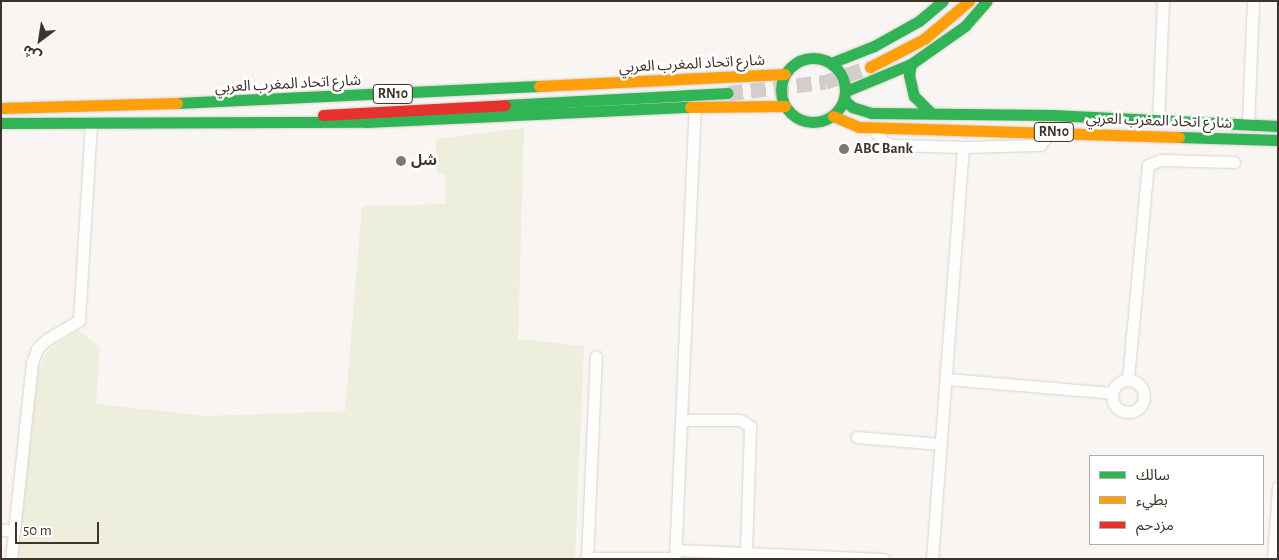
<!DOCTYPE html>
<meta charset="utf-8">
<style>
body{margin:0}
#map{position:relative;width:1279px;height:560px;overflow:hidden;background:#f8f5f3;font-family:"Alegreya Sans","Noto Sans Arabic",sans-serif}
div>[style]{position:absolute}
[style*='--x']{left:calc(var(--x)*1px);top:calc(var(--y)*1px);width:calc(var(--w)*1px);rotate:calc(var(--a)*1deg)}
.green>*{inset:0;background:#edeedc}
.secondary-tunnel>*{height:15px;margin-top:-7.5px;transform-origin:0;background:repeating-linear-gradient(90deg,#d3cecb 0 15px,transparent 0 23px)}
.roads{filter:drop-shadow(0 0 1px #dbd2cd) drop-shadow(0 0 1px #dbd2cd)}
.street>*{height:11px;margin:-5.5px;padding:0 5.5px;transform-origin:5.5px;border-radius:5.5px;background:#fefefd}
.street>.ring{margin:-5.5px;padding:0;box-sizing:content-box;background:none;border:11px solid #fefefd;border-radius:50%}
.fast>*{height:11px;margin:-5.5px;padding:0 5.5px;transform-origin:5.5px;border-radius:5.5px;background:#30b455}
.fast>.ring{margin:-5.5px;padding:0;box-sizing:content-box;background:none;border:11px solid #30b455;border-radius:50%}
.slow>*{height:11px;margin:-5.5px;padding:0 5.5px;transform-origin:5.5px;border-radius:5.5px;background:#ff9f0a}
.jam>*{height:11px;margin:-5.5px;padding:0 5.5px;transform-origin:5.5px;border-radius:5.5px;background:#e5322d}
.dots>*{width:14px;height:14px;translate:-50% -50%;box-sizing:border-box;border:2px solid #fff;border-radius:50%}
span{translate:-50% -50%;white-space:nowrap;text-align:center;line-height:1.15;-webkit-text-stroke:5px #fff;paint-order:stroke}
.shield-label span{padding:1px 4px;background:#fff;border:1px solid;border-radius:4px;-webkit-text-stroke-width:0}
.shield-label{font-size:14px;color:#40332a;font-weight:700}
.street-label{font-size:15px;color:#40332a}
.poi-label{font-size:15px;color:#40332a;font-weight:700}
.left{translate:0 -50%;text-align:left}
.frame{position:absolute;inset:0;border:2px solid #40332a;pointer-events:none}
.legend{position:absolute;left:1089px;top:455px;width:175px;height:90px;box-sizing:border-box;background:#fff;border:1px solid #b3adaa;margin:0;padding:6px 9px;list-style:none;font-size:15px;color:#40332a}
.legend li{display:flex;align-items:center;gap:10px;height:25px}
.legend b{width:25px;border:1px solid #b3adaa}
.north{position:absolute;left:15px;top:15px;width:50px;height:50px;-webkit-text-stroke:4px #fff;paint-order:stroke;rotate:211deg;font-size:14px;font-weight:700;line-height:20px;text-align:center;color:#40332a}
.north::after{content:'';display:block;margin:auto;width:18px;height:22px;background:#40332a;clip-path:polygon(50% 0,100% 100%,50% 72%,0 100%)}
.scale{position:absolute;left:15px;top:522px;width:84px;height:22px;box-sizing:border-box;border:2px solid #40332a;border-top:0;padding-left:6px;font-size:15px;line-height:18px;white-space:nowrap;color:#40332a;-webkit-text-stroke:4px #fff;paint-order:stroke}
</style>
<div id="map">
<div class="green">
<i style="clip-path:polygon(524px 128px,518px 339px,584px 346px,575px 559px,17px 559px,38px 371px,49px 349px,78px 330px,100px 347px,96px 404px,206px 416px,345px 411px,362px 206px,445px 204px,445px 175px,437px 173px,436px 139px)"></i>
</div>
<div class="secondary-tunnel">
<i style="--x:728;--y:93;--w:98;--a:-6.5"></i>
<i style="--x:825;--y:82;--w:47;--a:-18.4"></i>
</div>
<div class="roads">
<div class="street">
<i style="--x:1158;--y:120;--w:119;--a:-87.6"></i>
<i style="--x:1248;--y:125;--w:124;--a:-87.7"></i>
<i style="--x:873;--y:128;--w:17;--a:54"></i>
<i style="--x:883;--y:142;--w:10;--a:17"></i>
<i style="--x:893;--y:145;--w:70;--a:1.6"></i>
<i style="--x:963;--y:147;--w:77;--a:-1.5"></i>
<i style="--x:1040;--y:145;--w:16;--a:-52"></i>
<i style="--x:947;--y:379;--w:166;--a:4.8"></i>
<i style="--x:1128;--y:379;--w:215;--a:-84.7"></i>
<i style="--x:1148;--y:165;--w:14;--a:-21"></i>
<i style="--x:1161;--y:160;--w:73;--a:1.6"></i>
<i class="ring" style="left:1112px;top:380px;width:21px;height:21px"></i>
<i style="--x:683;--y:420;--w:57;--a:0"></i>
<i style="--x:740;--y:420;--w:12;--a:31"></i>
<i style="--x:750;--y:426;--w:125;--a:91.8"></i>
<i style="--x:857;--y:437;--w:84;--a:4.8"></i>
<i style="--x:1;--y:530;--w:13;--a:0"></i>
<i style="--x:676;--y:550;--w:208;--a:2.5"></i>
<i style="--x:587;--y:558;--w:88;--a:0"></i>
<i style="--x:11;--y:559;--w:197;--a:-83.9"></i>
<i style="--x:32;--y:363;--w:15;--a:-70"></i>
<i style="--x:37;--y:349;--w:13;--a:-45"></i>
<i style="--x:46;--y:340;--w:39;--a:-31"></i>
<i style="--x:79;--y:320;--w:198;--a:-86.5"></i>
<i style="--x:587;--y:559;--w:203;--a:-87.5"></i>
<i style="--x:675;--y:559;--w:451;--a:-87.5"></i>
<i style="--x:932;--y:559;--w:413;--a:-85.7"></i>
<i style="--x:1273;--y:559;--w:72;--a:-86"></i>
</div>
<div class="fast">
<i class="ring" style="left:781px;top:58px;width:53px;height:53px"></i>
<i style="--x:831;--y:63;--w:46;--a:-21.6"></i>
<i style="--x:874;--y:46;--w:51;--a:-29.1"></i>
<i style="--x:919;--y:21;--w:31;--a:-40"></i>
<i style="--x:911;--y:64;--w:11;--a:100"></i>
<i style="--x:909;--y:75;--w:22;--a:77"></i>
<i style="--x:914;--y:96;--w:23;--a:45"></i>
<i style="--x:846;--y:91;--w:70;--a:-22.6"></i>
<i style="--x:911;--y:64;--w:66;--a:-35.1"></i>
<i style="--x:965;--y:26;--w:33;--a:-49"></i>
<i style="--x:844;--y:100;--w:11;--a:41"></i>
<i style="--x:852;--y:107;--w:21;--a:17"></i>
<i style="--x:872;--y:113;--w:180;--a:0.6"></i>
<i style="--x:1052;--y:115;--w:226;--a:2.8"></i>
<i style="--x:177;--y:103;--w:362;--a:-2.7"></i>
<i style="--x:505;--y:105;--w:223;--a:-3.1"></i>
<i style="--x:1;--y:123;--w:365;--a:-0.2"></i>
<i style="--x:366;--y:122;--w:324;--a:-2.7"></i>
<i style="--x:1179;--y:137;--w:99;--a:1.7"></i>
</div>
<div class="slow">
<i style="--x:870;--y:67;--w:61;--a:-27.4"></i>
<i style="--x:924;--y:39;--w:59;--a:-40.2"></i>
<i style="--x:539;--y:86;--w:246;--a:-2.8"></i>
<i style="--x:690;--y:107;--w:95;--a:-0.6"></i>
<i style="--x:1;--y:108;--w:176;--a:-1.6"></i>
<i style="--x:833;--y:116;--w:28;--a:23"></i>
<i style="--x:859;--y:127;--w:320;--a:1.8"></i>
</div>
<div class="jam">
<i style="--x:323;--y:115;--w:182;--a:-3.1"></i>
</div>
</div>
<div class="dots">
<i style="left:844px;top:149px;background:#807770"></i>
<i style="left:401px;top:161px;background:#807770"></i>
</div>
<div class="shield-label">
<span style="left:393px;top:94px">RN10</span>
<span style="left:1054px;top:132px">RN10</span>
</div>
<div class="street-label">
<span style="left:692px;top:64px;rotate:-3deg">شارع اتحاد المغرب العربي</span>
<span style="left:288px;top:84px;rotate:-3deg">شارع اتحاد المغرب العربي</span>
<span style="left:1159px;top:121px;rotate:2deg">شارع اتحاد المغرب العربي</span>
</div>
<div class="poi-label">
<span class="left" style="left:854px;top:149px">ABC Bank</span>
<span class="left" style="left:411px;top:161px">شل</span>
</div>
<div class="frame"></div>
<ul class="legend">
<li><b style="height:6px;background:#30b455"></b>سالك</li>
<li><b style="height:6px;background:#ff9f0a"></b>بطيء</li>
<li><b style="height:6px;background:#e5322d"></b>مزدحم</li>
</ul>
<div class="north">ش</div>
<div class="scale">50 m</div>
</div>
